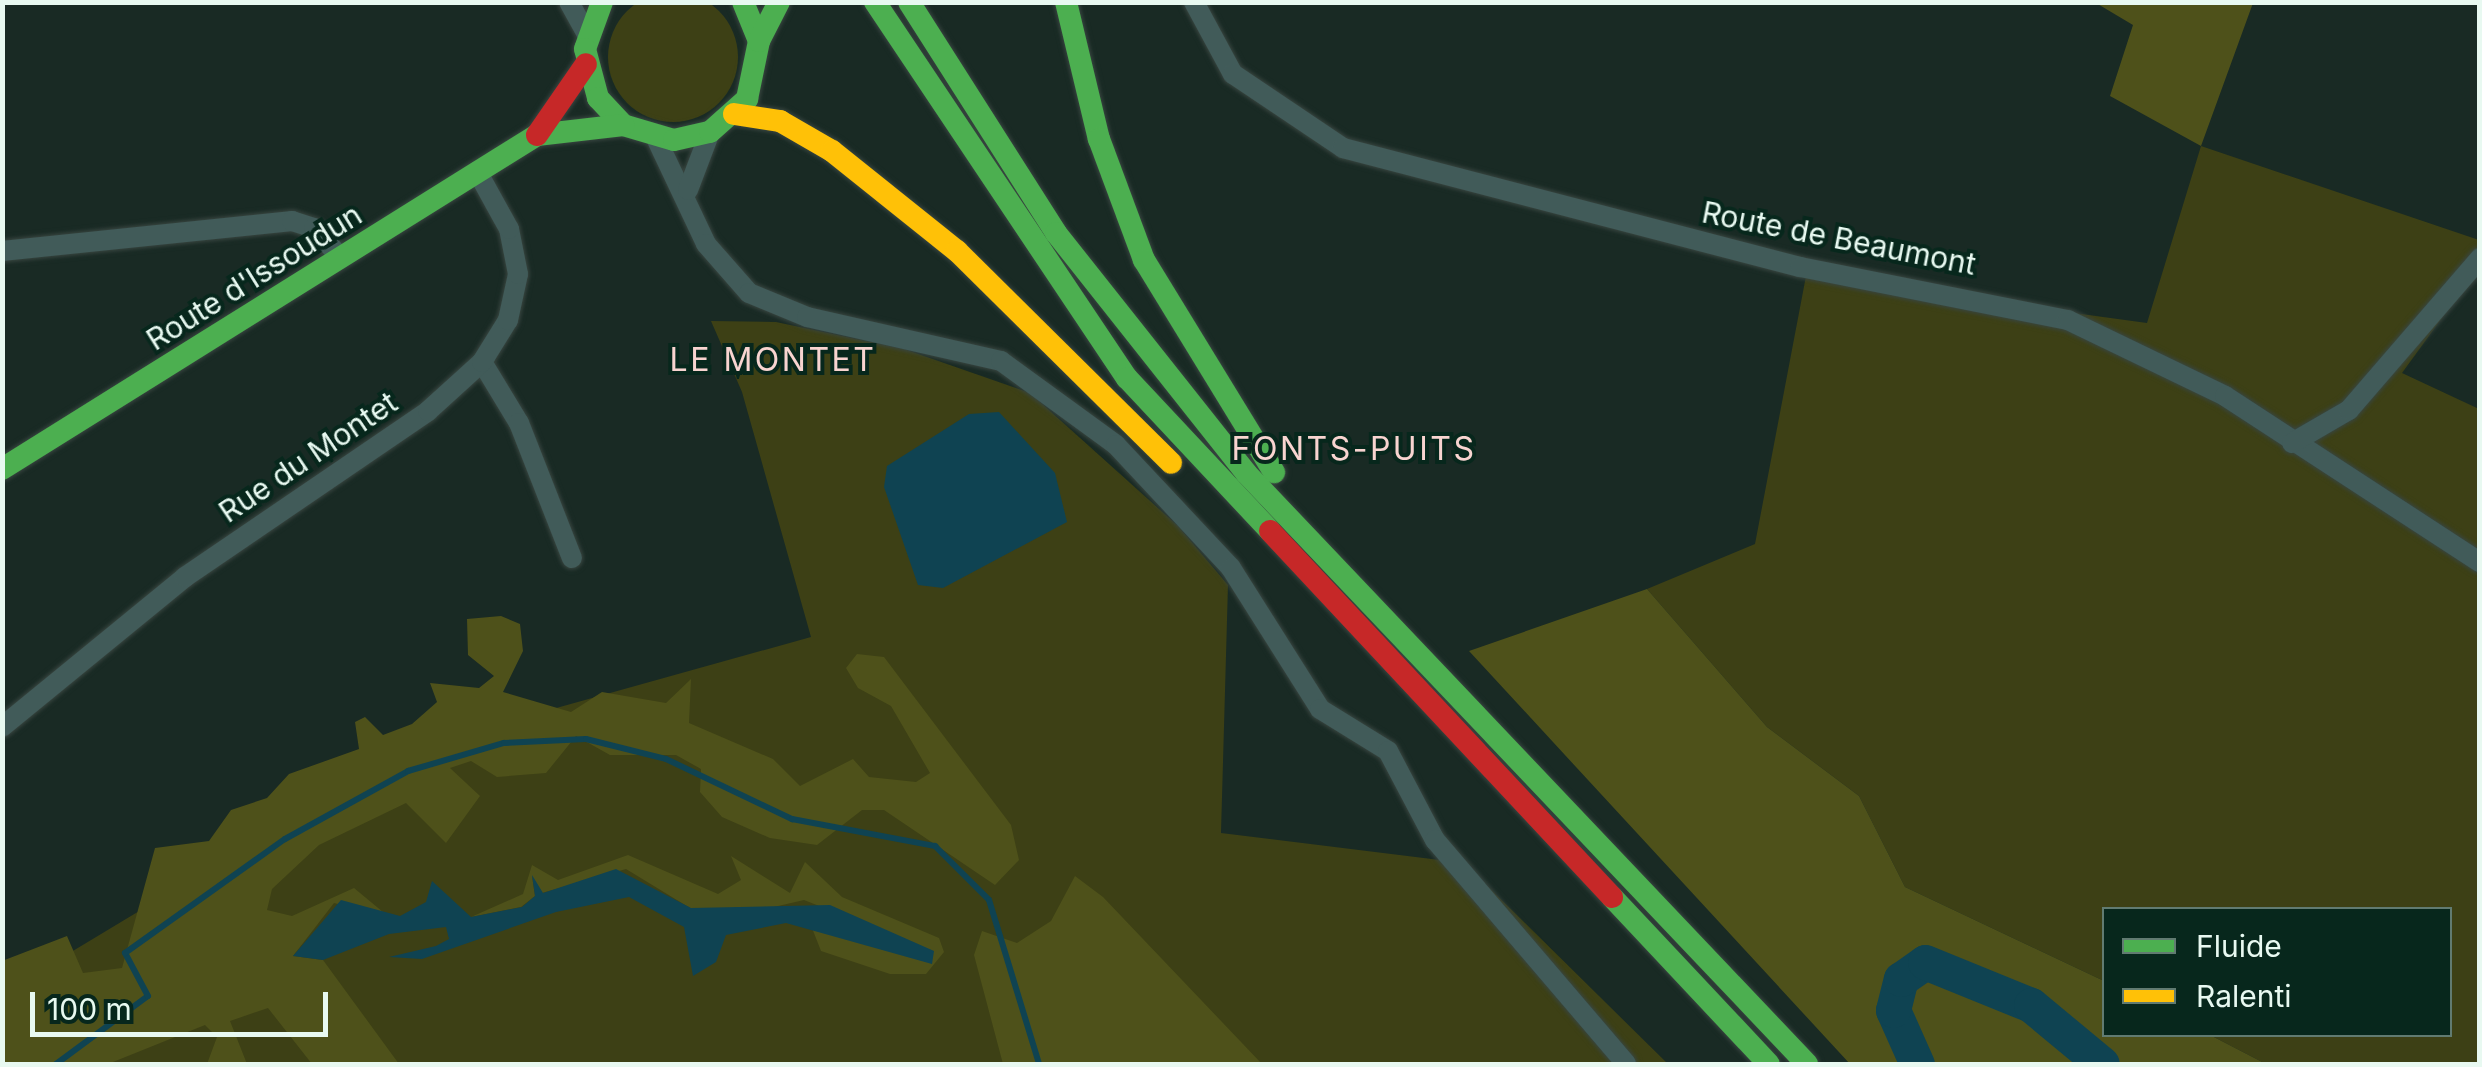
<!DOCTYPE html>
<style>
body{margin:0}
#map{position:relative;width:2482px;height:1067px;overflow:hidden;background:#192a24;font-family:Inter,sans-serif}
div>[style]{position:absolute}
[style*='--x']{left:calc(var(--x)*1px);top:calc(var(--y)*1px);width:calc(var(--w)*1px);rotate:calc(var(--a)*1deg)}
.green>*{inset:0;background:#3d4015}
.round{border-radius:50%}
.forest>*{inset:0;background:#4e511a}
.water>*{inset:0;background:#0f4352}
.stream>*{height:6px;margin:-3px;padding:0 3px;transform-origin:3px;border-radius:3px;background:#0f4352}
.river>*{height:35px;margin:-17.5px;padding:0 17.5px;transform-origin:17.5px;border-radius:17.5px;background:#0f4352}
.roads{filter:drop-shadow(0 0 2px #384540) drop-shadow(0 0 2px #384540)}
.street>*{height:20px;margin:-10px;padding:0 10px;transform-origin:10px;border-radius:10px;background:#415b59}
.fast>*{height:22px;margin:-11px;padding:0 11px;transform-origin:11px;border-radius:11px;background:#4caf50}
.slow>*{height:22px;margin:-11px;padding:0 11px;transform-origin:11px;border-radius:11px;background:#ffc107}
.jam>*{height:22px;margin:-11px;padding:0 11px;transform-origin:11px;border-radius:11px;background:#c62828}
span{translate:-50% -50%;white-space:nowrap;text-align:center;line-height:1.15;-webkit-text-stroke:8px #07271c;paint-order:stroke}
.street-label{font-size:30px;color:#e8f9f1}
.neighbourhood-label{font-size:32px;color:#f8d4d0;letter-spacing:2.5px}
.frame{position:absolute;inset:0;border:5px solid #e8f9f1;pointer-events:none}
.legend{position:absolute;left:2102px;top:907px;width:350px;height:130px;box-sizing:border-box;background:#07271c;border:2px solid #617b71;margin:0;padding:12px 18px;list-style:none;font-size:30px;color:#e8f9f1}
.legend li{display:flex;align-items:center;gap:20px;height:50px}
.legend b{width:50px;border:2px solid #617b71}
.scale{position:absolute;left:30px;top:992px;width:298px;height:45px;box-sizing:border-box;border:5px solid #e8f9f1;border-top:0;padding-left:12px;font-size:30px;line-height:35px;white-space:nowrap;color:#e8f9f1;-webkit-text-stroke:8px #07271c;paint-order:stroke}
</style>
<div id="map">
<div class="green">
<i class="round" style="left:608px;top:-8px;width:130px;height:130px"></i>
<i style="clip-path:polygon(2201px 146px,2479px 240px,2471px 278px,2402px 373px,2479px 409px,2479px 1064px,2266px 1064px,2210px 1035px,2450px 1034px,2450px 910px,2104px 910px,2104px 981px,1905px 887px,1859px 796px,1767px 727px,1647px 589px,1755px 544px,1806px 276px,2147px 323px)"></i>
<i style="clip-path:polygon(711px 321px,776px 322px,904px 349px,1030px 393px,1178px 526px,1228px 585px,1221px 833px,1464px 863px,1668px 1064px,3px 1064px,3px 993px,267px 834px,481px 729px,811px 637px,742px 392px)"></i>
</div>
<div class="forest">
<i style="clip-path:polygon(2096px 3px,2253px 3px,2201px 146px,2110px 96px,2133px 25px)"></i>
<i style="clip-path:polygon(1647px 589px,1767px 727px,1859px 796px,1905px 887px,2104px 981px,2104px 1034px,2210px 1035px,2266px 1064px,1850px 1064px,1469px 651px)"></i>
<i style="clip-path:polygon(501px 616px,520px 624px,523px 651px,503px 692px,571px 712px,602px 692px,666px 703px,691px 679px,689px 723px,773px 759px,800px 786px,853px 759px,869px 777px,916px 782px,930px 773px,891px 706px,858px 688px,846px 668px,857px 654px,884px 657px,1011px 825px,1019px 860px,995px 885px,884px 810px,862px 810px,817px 845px,770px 838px,722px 817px,700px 792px,701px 769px,676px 755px,610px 755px,576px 736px,546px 773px,497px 777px,471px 761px,450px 768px,480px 796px,446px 843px,406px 803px,319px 845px,272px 889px,267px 910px,292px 916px,354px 888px,389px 917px,334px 903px,293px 956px,323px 960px,399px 1064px,312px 1064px,268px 1008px,230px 1021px,247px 1064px,207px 1064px,217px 1037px,205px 1025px,108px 1064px,3px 1064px,2px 961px,67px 936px,83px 973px,122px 968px,155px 848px,209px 841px,231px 810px,267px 798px,289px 774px,359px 749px,355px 722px,365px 717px,383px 735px,412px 724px,437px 702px,430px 683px,479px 688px,494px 676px,468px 655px,467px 619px)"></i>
<i style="clip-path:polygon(628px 855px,718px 894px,741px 880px,731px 856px,790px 893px,805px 862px,842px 897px,939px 938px,944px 952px,926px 974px,890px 974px,821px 951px,812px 928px,933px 951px,804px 900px,748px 913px,690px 908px,626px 869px,542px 893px,532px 876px,535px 896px,521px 907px,471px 917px,523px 894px,532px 865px,558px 880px)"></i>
<i style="clip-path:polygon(1075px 876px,1103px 897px,1262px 1064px,1003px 1064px,974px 955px,982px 931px,1017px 943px,1051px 921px)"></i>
</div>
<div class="water">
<i style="clip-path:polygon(999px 412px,1055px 473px,1067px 522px,943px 588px,918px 585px,884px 487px,887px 466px,969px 414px)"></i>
<i style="clip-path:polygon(616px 869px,691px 908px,830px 905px,934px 951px,932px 964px,786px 923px,726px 935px,716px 962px,693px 976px,684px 927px,629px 897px,556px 912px,422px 959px,389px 957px,436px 946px,449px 939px,446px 927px,389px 934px,323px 960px,293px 956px,341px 900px,400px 916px,426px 902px,432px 881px,471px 917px,522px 907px,535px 896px,532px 875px,543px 893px)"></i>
</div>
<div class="stream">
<i style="--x:56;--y:1064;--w:114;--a:-36.5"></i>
<i style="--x:148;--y:996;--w:49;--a:-118.1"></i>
<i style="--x:125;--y:953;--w:196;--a:-35.5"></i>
<i style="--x:285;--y:839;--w:141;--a:-28.9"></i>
<i style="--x:408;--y:771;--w:100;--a:-16.3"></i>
<i style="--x:504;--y:743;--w:82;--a:-2.8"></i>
<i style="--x:586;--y:739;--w:82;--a:14"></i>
<i style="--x:666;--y:759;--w:140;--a:25.5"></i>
<i style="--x:792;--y:819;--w:146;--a:10.7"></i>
<i style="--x:935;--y:846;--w:76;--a:45"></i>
<i style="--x:989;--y:900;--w:171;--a:73"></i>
</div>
<div class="river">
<i style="--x:1917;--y:1064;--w:59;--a:-114"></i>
<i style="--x:1893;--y:1010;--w:32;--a:-76"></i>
<i style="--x:1901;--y:979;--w:29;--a:-35"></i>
<i style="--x:1925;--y:962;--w:114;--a:22.1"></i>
<i style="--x:2031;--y:1005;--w:92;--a:39.7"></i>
</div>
<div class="roads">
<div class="street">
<i style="--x:569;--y:2;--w:38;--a:61"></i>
<i style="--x:1194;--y:2;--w:82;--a:61.6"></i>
<i style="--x:1233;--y:74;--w:133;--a:33.9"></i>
<i style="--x:1343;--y:148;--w:472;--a:14.6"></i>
<i style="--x:1800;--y:267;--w:273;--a:11.2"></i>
<i style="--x:2068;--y:320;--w:174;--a:25.8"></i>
<i style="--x:2225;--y:396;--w:304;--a:33.1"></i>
<i style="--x:656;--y:138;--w:117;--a:64.7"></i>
<i style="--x:706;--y:244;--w:65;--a:48.7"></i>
<i style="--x:749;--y:293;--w:63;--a:22.5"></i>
<i style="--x:807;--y:317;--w:199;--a:12.8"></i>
<i style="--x:1001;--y:361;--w:142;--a:36.1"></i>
<i style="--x:1116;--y:445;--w:168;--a:46.9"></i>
<i style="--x:1231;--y:568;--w:167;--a:57.7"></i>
<i style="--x:1320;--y:709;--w:80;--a:31.7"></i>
<i style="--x:1388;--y:751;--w:101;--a:62.2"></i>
<i style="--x:1435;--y:840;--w:294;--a:49.5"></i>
<i style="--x:688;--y:190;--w:62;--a:-69.2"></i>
<i style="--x:2;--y:251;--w:292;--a:-5.9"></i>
<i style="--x:292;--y:221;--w:23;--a:18"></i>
<i style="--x:314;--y:228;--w:40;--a:48"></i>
<i style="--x:482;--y:362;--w:71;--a:58.8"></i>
<i style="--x:519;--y:423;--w:145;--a:68.6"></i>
<i style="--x:2292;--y:443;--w:66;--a:-30.1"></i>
<i style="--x:2349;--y:410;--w:201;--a:-49.2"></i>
<i style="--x:2;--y:727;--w:237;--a:-39.3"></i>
<i style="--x:185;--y:577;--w:294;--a:-34.3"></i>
<i style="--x:428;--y:411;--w:73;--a:-42.2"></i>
<i style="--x:482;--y:362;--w:49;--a:-58.2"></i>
<i style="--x:508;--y:320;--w:47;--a:-77.7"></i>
<i style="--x:518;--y:274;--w:46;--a:-101.3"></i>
<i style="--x:509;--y:229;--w:66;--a:-118.9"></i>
</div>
<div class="fast">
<i style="--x:602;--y:2;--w:50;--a:109.9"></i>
<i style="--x:585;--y:49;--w:51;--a:75.1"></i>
<i style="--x:598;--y:98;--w:37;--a:47"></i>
<i style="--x:623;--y:125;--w:53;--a:16.4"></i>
<i style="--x:674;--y:140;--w:37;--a:-13"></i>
<i style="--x:710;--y:132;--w:50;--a:-41.7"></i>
<i style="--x:747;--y:99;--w:59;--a:-78.3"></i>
<i style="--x:759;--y:41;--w:42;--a:-112.3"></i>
<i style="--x:875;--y:2;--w:453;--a:56.2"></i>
<i style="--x:1127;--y:378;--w:209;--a:46.9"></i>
<i style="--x:909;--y:2;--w:274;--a:57.5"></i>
<i style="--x:1056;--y:233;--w:306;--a:51.6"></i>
<i style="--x:1246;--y:473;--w:815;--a:46.49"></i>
<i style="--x:1066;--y:2;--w:141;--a:76.5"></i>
<i style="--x:1099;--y:139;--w:129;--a:69.6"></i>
<i style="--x:1144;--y:260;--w:249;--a:58.5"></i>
<i style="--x:759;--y:41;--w:44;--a:-62.9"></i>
<i style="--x:2;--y:469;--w:631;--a:-31.98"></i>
<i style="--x:537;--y:135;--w:87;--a:-6.6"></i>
<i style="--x:1612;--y:897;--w:229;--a:46.8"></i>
</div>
<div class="slow">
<i style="--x:734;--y:114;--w:47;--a:8.7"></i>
<i style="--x:780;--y:121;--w:60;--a:30"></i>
<i style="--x:832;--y:151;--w:160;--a:38.7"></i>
<i style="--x:957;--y:251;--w:301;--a:44.7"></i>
</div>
<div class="jam">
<i style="--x:537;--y:135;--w:86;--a:-55.4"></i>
<i style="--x:1270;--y:531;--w:501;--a:46.94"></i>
</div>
</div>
<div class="street-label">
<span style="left:1839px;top:238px;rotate:11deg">Route de Beaumont</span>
<span style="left:254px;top:277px;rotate:-32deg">Route d'Issoudun</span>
<span style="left:308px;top:457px;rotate:-34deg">Rue du Montet</span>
</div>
<div class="neighbourhood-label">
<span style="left:773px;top:360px">LE MONTET</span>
<span style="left:1354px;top:449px">FONTS-PUITS</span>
</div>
<div class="frame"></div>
<ul class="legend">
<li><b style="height:12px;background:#4caf50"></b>Fluide</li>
<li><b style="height:12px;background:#ffc107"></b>Ralenti</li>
</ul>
<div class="scale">100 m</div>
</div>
